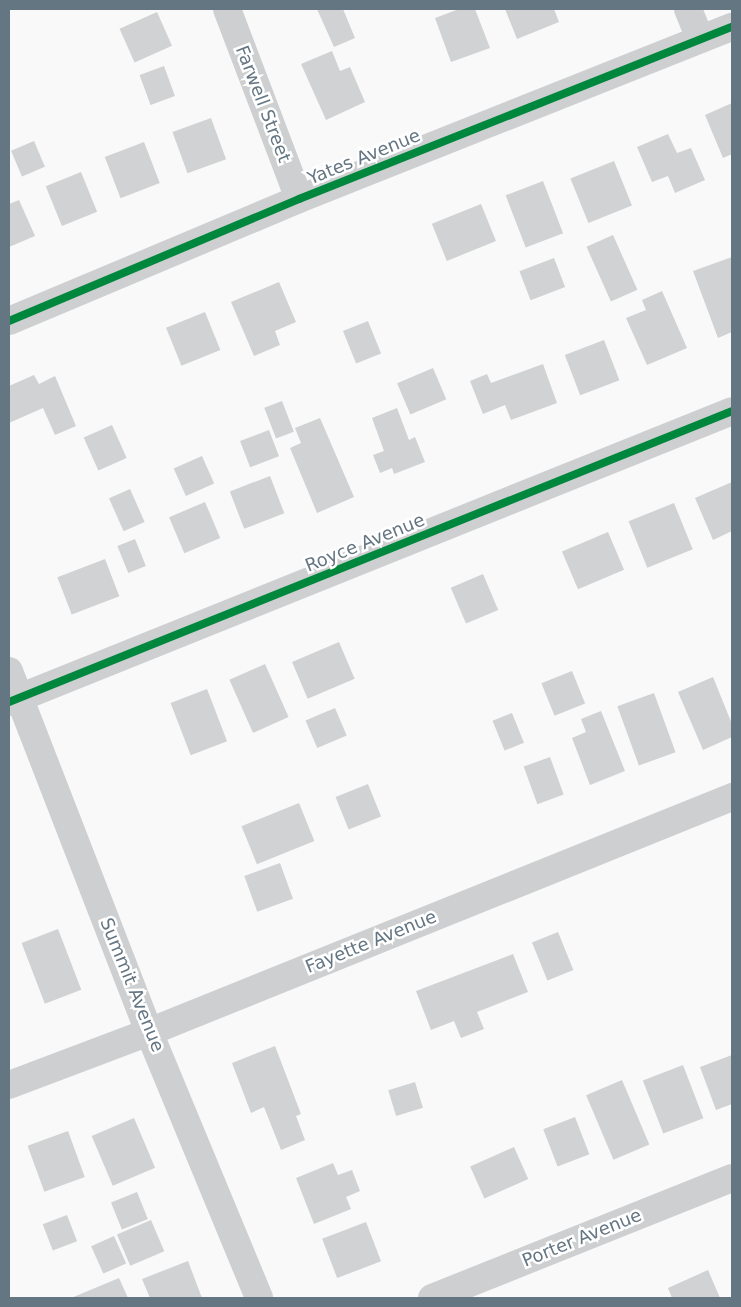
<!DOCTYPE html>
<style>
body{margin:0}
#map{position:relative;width:741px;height:1307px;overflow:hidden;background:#f9f9f9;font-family:"DejaVu Sans",sans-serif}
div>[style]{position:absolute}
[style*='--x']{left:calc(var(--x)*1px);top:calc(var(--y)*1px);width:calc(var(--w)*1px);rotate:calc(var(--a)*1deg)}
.building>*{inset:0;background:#d0d2d3;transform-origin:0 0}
.minor>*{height:28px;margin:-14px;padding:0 14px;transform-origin:14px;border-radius:14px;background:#cecfd0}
.cycleway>*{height:8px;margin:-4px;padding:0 4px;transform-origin:4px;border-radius:4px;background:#00873e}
span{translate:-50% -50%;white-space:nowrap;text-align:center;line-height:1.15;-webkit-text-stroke:5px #fff;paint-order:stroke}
.street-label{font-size:18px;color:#657683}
.frame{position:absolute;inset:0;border:10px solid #657683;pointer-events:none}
</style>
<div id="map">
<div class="building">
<i style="clip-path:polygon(317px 9px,343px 9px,355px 38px,334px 47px)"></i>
<i style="clip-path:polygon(459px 9px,475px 9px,490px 48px,451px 62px,435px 18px)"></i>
<i style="clip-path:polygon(505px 9px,554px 9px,559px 22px,517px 39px)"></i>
<i style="left:157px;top:12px;width:37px;height:41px;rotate:66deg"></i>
<i style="clip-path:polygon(332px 51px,340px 71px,350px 67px,365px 102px,326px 120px,301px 64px)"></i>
<i style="left:164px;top:66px;width:32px;height:26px;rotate:70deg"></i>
<i style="clip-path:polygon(732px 103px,732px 154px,723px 158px,705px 115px)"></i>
<i style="left:211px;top:118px;width:44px;height:41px;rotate:70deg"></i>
<i style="clip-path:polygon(668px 134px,677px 153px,691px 148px,705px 180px,675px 193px,668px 176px,652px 182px,637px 147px)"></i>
<i style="left:34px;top:141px;width:28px;height:25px;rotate:67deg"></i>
<i style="left:144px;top:142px;width:44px;height:42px;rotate:69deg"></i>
<i style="left:614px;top:161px;width:48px;height:47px;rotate:68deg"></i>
<i style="left:81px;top:172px;width:43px;height:38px;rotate:68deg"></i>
<i style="left:543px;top:181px;width:56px;height:40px;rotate:69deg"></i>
<i style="clip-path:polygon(19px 200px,35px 236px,9px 247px,9px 204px)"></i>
<i style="left:481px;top:204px;width:40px;height:53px;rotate:68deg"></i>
<i style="left:613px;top:235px;width:60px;height:29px;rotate:66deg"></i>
<i style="clip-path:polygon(732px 257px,732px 332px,718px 338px,693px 271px)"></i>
<i style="left:554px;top:258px;width:31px;height:37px;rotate:69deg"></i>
<i style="clip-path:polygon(279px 282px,296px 322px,275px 331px,280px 345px,254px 356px,231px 302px)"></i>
<i style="clip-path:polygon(662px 291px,687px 348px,647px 365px,626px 318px,646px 310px,642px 300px)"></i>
<i style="left:205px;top:312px;width:41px;height:42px;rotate:68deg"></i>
<i style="left:368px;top:321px;width:35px;height:27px;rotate:68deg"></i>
<i style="left:604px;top:340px;width:43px;height:42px;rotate:69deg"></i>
<i style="clip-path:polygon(543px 364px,557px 403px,511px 420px,505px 405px,483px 414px,470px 381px,487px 374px,491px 383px)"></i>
<i style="left:433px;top:368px;width:34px;height:39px;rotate:67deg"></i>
<i style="clip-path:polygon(34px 375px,39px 384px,55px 376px,76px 426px,55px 435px,43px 408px,9px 423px,9px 386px)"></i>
<i style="left:282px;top:401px;width:33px;height:19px;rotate:69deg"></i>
<i style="clip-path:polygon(397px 408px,409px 440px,415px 437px,425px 462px,394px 474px,392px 468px,380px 473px,373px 455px,384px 451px,372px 418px)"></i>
<i style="clip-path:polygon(320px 418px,354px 497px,317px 513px,290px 448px,301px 443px,295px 428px)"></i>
<i style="left:112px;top:425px;width:36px;height:31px;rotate:66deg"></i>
<i style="left:269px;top:430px;width:28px;height:31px;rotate:69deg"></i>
<i style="left:202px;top:456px;width:30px;height:31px;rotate:66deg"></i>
<i style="left:270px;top:476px;width:40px;height:43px;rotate:69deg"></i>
<i style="clip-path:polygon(732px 482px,732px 531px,713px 540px,695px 498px)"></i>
<i style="left:130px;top:489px;width:36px;height:23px;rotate:66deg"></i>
<i style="left:205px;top:502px;width:39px;height:39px;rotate:67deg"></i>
<i style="left:674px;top:503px;width:50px;height:49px;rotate:68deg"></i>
<i style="left:608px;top:532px;width:41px;height:50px;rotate:67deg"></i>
<i style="left:135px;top:539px;width:29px;height:19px;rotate:68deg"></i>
<i style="left:105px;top:559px;width:40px;height:51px;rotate:69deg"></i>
<i style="left:483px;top:574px;width:39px;height:35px;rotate:67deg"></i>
<i style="left:339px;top:642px;width:40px;height:51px;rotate:67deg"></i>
<i style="left:265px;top:664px;width:58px;height:39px;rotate:66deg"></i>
<i style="left:572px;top:671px;width:35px;height:33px;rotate:68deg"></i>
<i style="clip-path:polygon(713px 677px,732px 724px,732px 737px,703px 750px,678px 692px)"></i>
<i style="left:207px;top:689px;width:56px;height:39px;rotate:69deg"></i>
<i style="left:654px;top:693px;width:63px;height:39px;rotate:70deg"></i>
<i style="left:335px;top:708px;width:30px;height:32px;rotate:67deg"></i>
<i style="clip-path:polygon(601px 711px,625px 771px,590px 785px,572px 738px,586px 732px,581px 719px)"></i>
<i style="left:512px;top:713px;width:32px;height:21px;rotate:68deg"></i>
<i style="left:550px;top:757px;width:40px;height:28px;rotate:70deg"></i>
<i style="left:368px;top:784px;width:35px;height:35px;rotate:68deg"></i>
<i style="left:299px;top:803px;width:41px;height:62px;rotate:68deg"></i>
<i style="left:280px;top:863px;width:38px;height:38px;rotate:70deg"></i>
<i style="left:58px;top:929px;width:65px;height:39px;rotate:69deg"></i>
<i style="left:558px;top:932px;width:41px;height:28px;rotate:68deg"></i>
<i style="clip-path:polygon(513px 954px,528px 992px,477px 1012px,484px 1029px,461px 1038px,454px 1021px,431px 1030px,416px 991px)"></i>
<i style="clip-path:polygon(275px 1046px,301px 1114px,296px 1116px,305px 1140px,281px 1150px,264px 1107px,251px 1113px,232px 1063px)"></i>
<i style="clip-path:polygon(732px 1055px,732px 1104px,716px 1110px,700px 1067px)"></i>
<i style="left:683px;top:1065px;width:57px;height:43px;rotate:69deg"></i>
<i style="left:622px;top:1080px;width:70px;height:39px;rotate:67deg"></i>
<i style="left:415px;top:1082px;width:27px;height:28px;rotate:73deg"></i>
<i style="left:575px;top:1117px;width:40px;height:34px;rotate:69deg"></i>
<i style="left:134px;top:1118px;width:54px;height:46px;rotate:67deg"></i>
<i style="left:68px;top:1131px;width:49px;height:43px;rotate:70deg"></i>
<i style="left:514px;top:1147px;width:35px;height:48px;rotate:66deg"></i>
<i style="clip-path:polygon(333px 1163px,338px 1175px,352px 1170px,360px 1191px,346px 1197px,351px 1209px,314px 1224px,296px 1178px)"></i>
<i style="left:137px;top:1192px;width:29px;height:28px;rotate:68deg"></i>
<i style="left:67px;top:1215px;width:28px;height:26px;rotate:69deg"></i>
<i style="left:151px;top:1220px;width:34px;height:37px;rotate:67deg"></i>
<i style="left:366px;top:1222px;width:42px;height:47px;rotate:69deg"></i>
<i style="left:114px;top:1236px;width:30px;height:25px;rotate:66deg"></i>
<i style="clip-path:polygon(188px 1261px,202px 1298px,150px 1298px,142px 1279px)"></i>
<i style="clip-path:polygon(708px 1270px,720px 1298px,672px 1298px,668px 1288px)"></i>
<i style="clip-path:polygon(119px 1278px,128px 1298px,71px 1298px)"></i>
</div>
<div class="minor">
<i style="--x:227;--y:9;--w:203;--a:69.2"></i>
<i style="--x:688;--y:9;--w:32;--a:68"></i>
<i style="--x:9;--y:321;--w:315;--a:-22.8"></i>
<i style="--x:299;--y:199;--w:466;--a:-21.7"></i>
<i style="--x:9;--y:671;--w:387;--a:68.8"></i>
<i style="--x:149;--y:1032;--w:288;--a:67.5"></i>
<i style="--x:9;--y:702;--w:779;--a:-21.92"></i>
<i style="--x:9;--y:1085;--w:150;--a:-20.7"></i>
<i style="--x:149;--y:1032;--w:629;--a:-21.95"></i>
<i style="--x:432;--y:1298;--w:323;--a:-21.8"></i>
</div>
<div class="cycleway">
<i style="--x:9;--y:321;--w:315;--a:-22.8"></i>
<i style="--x:299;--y:199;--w:466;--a:-21.7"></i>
<i style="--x:9;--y:702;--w:779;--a:-21.92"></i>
</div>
<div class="street-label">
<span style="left:263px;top:104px;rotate:69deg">Farwell Street</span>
<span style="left:364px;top:157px;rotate:-22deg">Yates Avenue</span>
<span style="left:365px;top:543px;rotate:-22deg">Royce Avenue</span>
<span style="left:371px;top:942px;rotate:-22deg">Fayette Avenue</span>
<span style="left:132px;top:985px;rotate:68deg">Summit Avenue</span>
<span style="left:582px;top:1238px;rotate:-22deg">Porter Avenue</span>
</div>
<div class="frame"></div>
</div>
